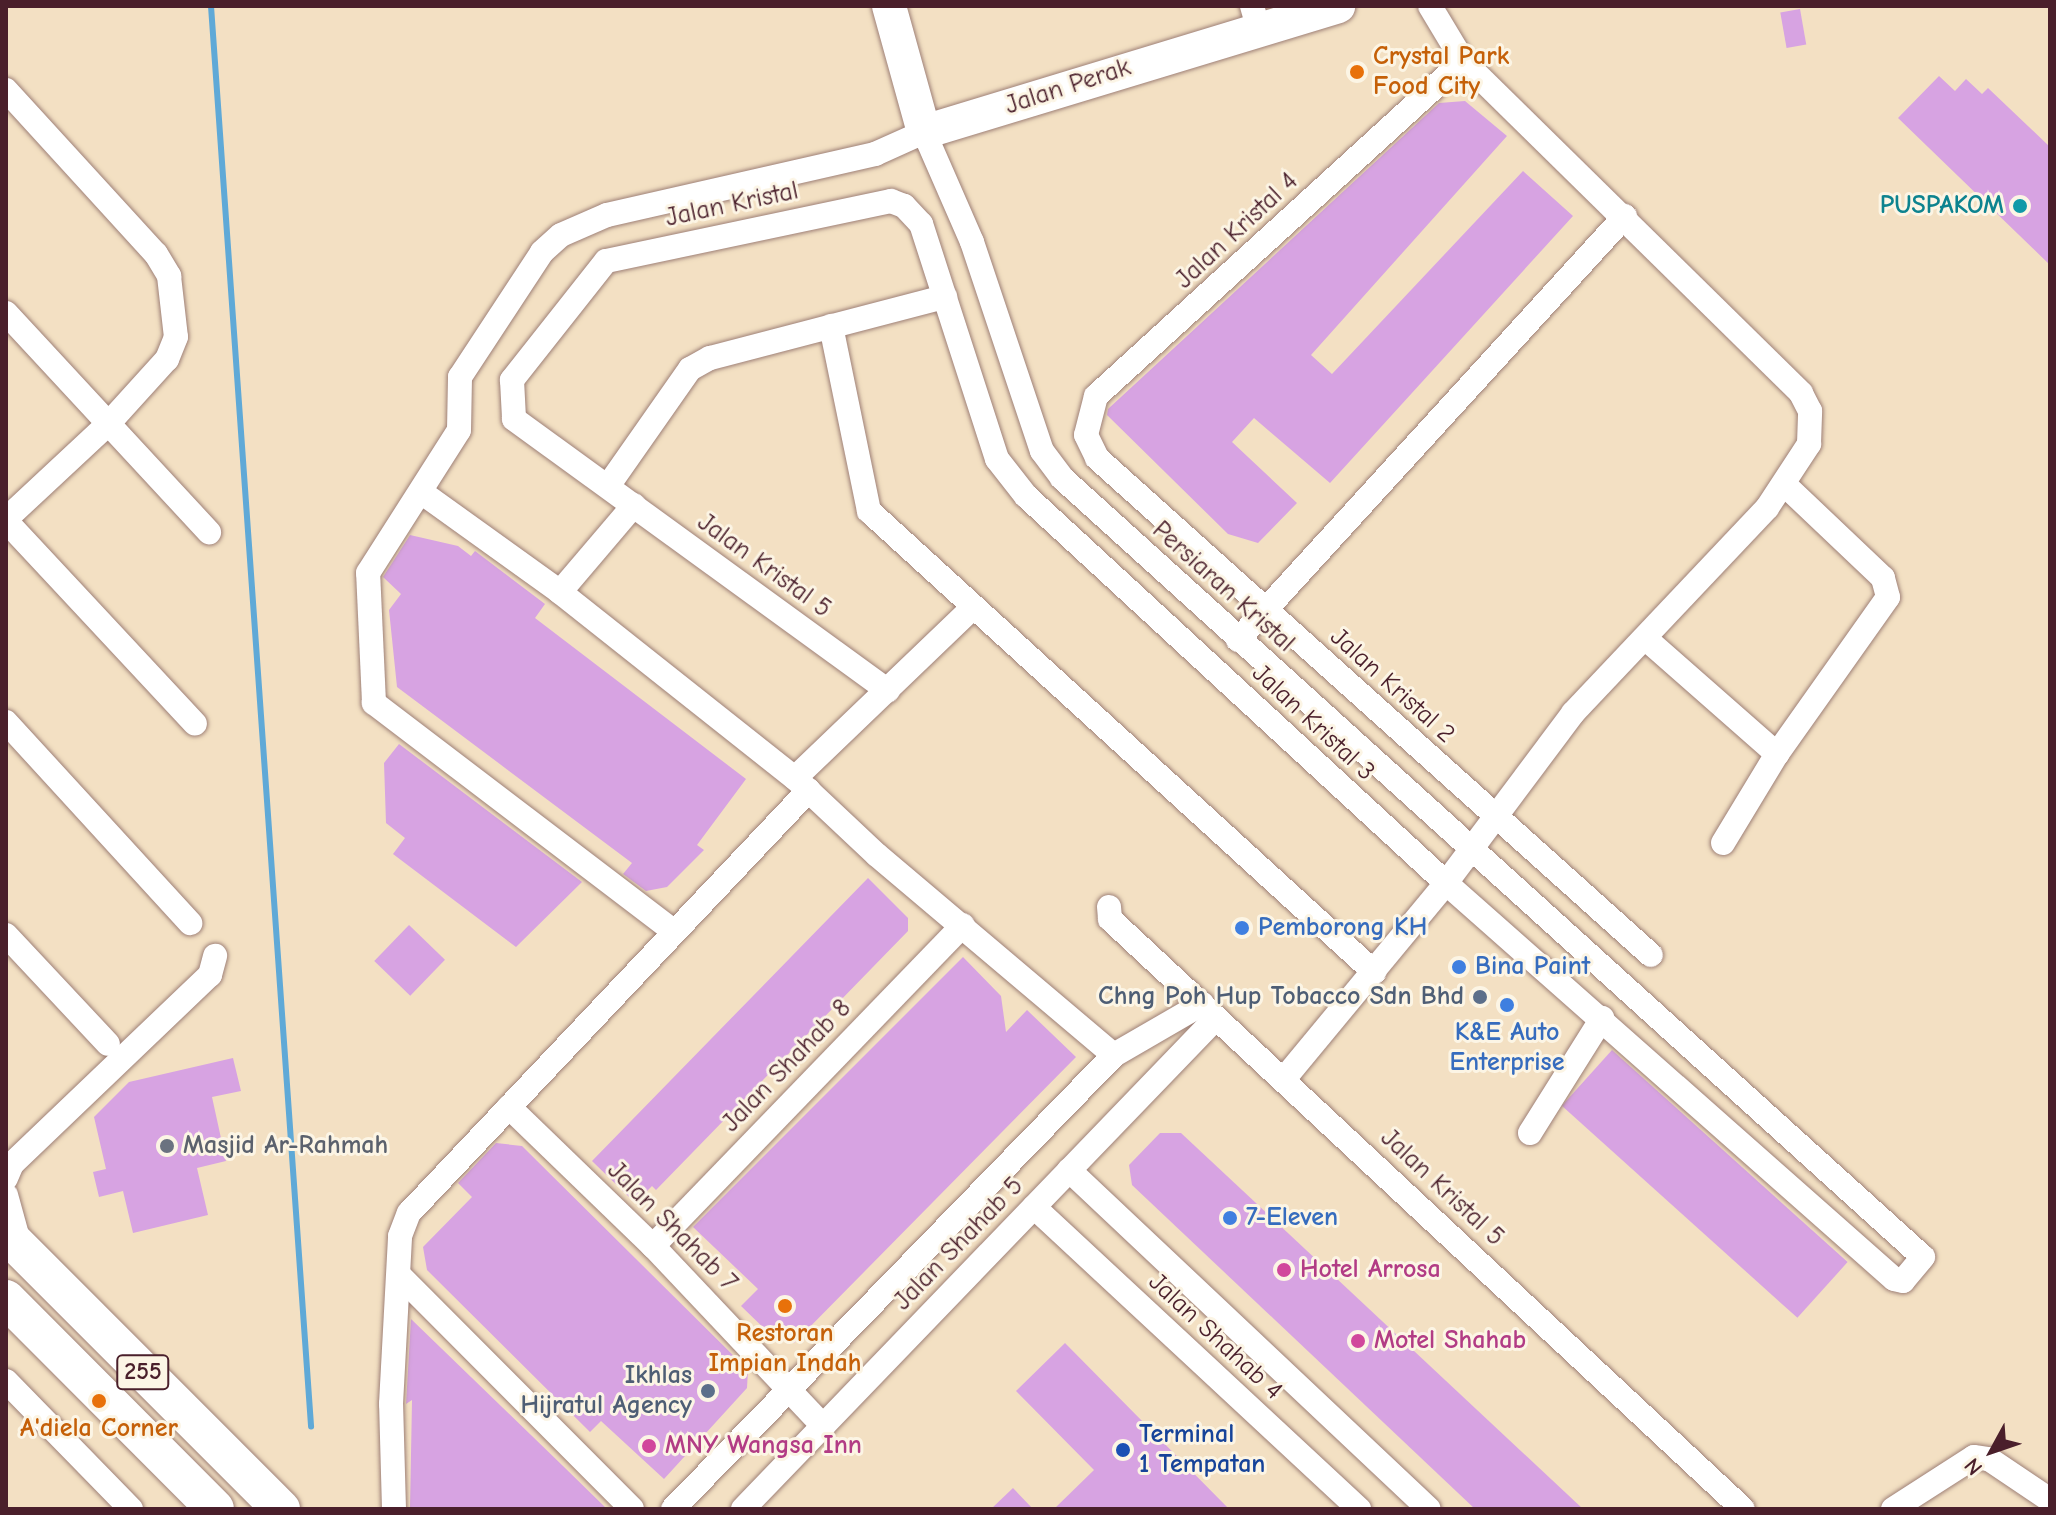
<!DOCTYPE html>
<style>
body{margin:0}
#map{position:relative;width:2056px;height:1515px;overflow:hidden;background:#f3e0c3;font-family:"Comic Neue",sans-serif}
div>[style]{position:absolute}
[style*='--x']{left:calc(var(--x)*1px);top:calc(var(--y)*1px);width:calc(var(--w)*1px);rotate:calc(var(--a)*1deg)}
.stream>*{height:6px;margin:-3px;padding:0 3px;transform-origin:3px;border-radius:3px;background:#5fa9d7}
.building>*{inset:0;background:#d7a3e2;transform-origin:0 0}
.roads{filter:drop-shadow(0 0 2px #9e8077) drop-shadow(0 0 2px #9e8077)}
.street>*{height:24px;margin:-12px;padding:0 12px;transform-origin:12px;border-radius:12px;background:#fff}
.secondary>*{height:34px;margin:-17px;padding:0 17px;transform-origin:17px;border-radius:17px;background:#fff}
.primary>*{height:38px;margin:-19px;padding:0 19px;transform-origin:19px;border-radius:19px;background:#fff}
.dots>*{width:22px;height:22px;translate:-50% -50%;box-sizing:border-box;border:4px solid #fcf5e5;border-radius:50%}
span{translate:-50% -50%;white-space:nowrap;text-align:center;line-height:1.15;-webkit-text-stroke:6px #fcf5e5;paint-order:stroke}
.shield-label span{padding:2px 6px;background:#fcf5e5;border:2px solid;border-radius:6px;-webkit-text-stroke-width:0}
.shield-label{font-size:24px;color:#4a1f2b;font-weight:700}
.food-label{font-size:26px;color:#c56008;font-weight:700}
.left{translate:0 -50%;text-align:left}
.street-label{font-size:26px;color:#4a1f2b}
.culture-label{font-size:26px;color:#0d838f;font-weight:700}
.right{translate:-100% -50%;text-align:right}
.shop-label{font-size:26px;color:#366cbe;font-weight:700}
.service-label{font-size:26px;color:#4e5e75;font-weight:700}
.worship-label{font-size:26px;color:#5b616d;font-weight:700}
.hotel-label{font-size:26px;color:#b23c85;font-weight:700}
.transit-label{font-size:26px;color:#164399;font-weight:700}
.frame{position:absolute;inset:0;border:8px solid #4a1f2b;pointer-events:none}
.north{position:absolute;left:1952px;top:1411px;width:80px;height:80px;-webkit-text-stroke:6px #fcf5e5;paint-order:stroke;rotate:230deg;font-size:22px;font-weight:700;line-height:32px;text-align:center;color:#4a1f2b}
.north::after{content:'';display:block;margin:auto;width:28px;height:36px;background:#4a1f2b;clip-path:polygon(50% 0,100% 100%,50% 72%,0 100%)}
</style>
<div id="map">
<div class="stream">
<i style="--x:211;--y:6;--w:1424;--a:85.97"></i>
</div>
<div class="building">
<i style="left:1800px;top:9px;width:36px;height:20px;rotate:80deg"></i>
<i style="clip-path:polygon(1939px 76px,1955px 91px,1966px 79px,1982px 94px,1988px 88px,2050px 147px,2050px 265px,1898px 118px)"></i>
<i style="clip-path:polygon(1465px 101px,1507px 136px,1311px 355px,1332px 374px,1523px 171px,1573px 216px,1330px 483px,1254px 418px,1232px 442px,1297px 503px,1258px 543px,1228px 534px,1107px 415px,1108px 409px,1439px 103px)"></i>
<i style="clip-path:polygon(410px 535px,458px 546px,471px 556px,475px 551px,545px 604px,535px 618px,746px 779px,697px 845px,704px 850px,667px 887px,646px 891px,623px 874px,632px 863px,397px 687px,389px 610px,401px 594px,383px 577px)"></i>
<i style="clip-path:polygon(399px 744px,582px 882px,516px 947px,393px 854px,405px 838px,386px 823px,384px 763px)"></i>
<i style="clip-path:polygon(868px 878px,908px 918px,908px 931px,656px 1190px,652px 1186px,641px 1197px,629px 1197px,592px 1161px)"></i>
<i style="left:409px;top:925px;width:50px;height:50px;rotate:44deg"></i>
<i style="clip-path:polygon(963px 957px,1001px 996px,1006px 1032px,1027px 1010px,1076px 1057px,794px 1343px,775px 1339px,741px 1306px,758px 1289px,693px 1227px)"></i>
<i style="left:1612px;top:1050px;width:317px;height:75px;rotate:42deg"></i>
<i style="clip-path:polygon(233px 1058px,241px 1091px,212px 1097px,226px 1161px,197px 1168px,208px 1215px,133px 1233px,123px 1191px,99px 1197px,93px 1172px,106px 1169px,94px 1117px,129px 1082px)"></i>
<i style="clip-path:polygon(1160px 1133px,1181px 1133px,1583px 1509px,1475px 1509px,1132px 1185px,1129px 1165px)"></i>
<i style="clip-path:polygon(496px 1143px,522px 1146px,748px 1370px,747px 1388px,664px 1479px,601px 1421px,590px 1432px,427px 1270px,423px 1247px,472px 1197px,458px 1183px)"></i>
<i style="clip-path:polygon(411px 1319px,563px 1466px,607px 1509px,410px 1509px,412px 1400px,406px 1404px)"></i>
<i style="clip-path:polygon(1065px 1343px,1229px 1509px,1054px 1509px,1094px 1470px,1016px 1391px)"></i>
<i style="clip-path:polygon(1013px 1488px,1033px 1509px,991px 1509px)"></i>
</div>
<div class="roads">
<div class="street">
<i style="--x:1252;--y:6;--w:22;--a:74"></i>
<i style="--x:1463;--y:61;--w:497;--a:137.6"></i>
<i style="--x:1096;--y:396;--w:40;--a:104.4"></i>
<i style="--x:1086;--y:435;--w:25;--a:64"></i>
<i style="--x:1097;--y:458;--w:744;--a:41.9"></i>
<i style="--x:6;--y:90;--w:222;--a:47.6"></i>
<i style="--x:156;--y:254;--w:26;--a:59"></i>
<i style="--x:169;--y:276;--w:61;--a:83.5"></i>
<i style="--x:176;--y:337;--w:24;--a:112"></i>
<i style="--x:167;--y:359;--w:88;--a:132.2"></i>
<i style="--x:108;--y:424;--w:139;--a:137"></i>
<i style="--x:6;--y:313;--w:299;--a:47.2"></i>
<i style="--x:831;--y:326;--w:189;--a:78.4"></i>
<i style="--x:869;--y:511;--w:684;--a:42.39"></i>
<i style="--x:608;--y:486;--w:143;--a:-55"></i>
<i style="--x:690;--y:369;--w:23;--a:-29"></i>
<i style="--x:710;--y:358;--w:243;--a:-14.6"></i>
<i style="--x:421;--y:492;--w:171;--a:35.7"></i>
<i style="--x:560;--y:592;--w:300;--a:38.4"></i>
<i style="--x:795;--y:778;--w:112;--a:43.2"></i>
<i style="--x:877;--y:855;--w:310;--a:40.2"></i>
<i style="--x:6;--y:521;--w:277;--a:47"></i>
<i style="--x:560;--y:592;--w:114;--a:-49.6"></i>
<i style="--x:1645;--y:638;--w:176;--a:41.3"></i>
<i style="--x:1238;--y:640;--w:574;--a:-47.61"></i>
<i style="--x:6;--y:722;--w:273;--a:47.5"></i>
<i style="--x:795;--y:778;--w:244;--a:-43.8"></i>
<i style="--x:1723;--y:843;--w:104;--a:-58.8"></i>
<i style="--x:1777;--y:754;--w:192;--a:-54.7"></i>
<i style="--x:1888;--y:597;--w:20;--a:-105"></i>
<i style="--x:1883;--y:578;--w:134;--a:-136.5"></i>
<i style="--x:1109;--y:907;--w:12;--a:85"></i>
<i style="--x:1110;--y:919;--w:865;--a:42.99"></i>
<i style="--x:672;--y:930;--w:375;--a:-142.7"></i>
<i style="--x:374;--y:703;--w:130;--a:-92.6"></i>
<i style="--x:368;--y:573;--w:169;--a:-57.5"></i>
<i style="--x:459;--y:430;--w:53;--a:-88.9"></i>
<i style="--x:460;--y:377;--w:149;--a:-56.7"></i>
<i style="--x:542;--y:252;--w:25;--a:-42"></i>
<i style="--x:561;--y:235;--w:50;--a:-23.5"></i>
<i style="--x:607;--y:215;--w:275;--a:-12.8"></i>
<i style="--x:875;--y:154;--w:54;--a:-24.2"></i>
<i style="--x:924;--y:132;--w:120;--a:66.4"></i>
<i style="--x:972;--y:242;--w:220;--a:71.5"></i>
<i style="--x:1042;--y:451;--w:34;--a:53"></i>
<i style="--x:1062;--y:478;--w:1161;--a:42.14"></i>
<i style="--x:1923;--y:1257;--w:31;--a:130"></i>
<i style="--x:1903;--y:1281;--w:9;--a:-167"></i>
<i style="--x:1894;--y:1279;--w:598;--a:-138.53"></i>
<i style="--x:1446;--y:883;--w:571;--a:-137.34"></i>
<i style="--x:1026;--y:496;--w:47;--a:-128.1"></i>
<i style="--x:997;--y:459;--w:247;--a:-107.9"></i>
<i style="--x:921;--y:224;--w:25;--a:-133"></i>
<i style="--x:904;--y:206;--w:14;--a:-159"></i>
<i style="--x:891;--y:201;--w:291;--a:168.1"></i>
<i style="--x:606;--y:261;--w:152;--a:128.3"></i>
<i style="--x:512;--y:380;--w:39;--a:87"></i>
<i style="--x:514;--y:419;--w:462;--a:36"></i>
<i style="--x:6;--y:935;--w:149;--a:46.9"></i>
<i style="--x:1284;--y:1079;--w:254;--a:-50.4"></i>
<i style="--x:1446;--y:883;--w:212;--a:-53.2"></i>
<i style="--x:1573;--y:713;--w:282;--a:-46.6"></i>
<i style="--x:1767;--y:508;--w:77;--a:-56.7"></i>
<i style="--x:1809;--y:444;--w:33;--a:-88"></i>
<i style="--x:1810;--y:411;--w:20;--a:-117"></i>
<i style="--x:1801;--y:393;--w:474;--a:-135.5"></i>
<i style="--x:1463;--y:61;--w:64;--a:-121"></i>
<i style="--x:509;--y:1107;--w:200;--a:44"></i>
<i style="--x:653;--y:1246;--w:248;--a:46.6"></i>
<i style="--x:1530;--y:1133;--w:136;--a:-57.9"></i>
<i style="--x:1069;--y:1170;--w:494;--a:43.3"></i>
<i style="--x:6;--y:1178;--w:15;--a:-67"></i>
<i style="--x:12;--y:1164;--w:274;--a:-43.7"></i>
<i style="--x:210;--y:975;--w:20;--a:-75"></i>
<i style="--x:6;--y:1195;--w:53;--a:74.6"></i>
<i style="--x:1034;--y:1207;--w:444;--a:42.9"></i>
<i style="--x:653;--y:1246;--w:446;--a:-46"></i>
<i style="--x:399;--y:1275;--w:330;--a:45.1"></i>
<i style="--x:6;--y:1381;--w:179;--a:45.7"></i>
<i style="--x:394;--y:1509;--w:105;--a:-91.6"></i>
<i style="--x:391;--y:1404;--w:168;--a:-86.9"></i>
<i style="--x:400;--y:1236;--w:25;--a:-69"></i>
<i style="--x:409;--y:1213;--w:582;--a:-46.6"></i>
<i style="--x:673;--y:1509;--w:633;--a:-45.83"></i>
<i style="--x:1114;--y:1055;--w:102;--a:-30.1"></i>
<i style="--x:743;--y:1509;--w:682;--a:-46.07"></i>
<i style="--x:1893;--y:1509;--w:96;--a:-32.7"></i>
<i style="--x:1974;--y:1457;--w:15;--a:8"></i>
<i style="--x:1989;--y:1459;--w:73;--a:33.9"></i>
</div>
<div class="secondary">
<i style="--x:889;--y:6;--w:131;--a:74.5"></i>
<i style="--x:924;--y:132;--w:433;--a:-16.9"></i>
</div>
<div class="primary">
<i style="--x:6;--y:1234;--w:389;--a:45"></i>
<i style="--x:6;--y:1299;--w:296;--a:45.1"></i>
</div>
</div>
<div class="dots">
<i style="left:1357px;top:72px;background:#e8710a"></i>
<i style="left:2020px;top:206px;background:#0f9aa8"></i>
<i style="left:1242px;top:928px;background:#3f7fe0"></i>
<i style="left:1459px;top:967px;background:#3f7fe0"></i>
<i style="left:1480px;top:997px;background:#5c6f8a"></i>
<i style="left:1507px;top:1005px;background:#3f7fe0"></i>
<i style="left:167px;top:1146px;background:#6b7280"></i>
<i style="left:1230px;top:1218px;background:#3f7fe0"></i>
<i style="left:1284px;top:1270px;background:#d1479c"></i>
<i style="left:785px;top:1306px;background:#e8710a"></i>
<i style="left:1358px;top:1341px;background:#d1479c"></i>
<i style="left:708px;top:1391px;background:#5c6f8a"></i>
<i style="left:99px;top:1401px;background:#e8710a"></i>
<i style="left:649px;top:1446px;background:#d1479c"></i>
<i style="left:1123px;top:1450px;background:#1a4fb4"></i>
</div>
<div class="shield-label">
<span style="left:143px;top:1372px">255</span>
</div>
<div class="food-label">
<span class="left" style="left:1373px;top:72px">Crystal Park<br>Food City</span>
<span style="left:785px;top:1349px">Restoran<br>Impian Indah</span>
<span style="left:99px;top:1429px">A'diela Corner</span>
</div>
<div class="street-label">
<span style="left:1068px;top:87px;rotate:-18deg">Jalan Perak</span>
<span style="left:732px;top:205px;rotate:-12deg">Jalan Kristal</span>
<span style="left:1237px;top:231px;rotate:-43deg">Jalan Kristal 4</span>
<span style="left:764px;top:566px;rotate:36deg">Jalan Kristal 5</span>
<span style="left:1223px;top:587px;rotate:42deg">Persiaran Kristal</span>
<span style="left:1392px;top:686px;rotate:42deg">Jalan Kristal 2</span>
<span style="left:1313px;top:723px;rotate:43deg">Jalan Kristal 3</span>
<span style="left:787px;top:1066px;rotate:-46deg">Jalan Shahab 8</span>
<span style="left:1442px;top:1188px;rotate:43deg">Jalan Kristal 5</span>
<span style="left:672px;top:1227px;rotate:45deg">Jalan Shahab 7</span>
<span style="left:959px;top:1244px;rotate:-46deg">Jalan Shahab 5</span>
<span style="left:1215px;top:1337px;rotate:43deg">Jalan Shahab 4</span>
</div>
<div class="culture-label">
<span class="right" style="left:2004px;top:206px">PUSPAKOM</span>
</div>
<div class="shop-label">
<span class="left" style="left:1258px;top:928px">Pemborong KH</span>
<span class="left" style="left:1475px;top:967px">Bina Paint</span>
<span style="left:1507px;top:1048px">K&amp;E Auto<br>Enterprise</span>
<span class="left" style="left:1246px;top:1218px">7-Eleven</span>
</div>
<div class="service-label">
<span class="right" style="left:1464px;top:997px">Chng Poh Hup Tobacco Sdn Bhd</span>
<span class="right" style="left:692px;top:1391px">Ikhlas<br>Hijratul Agency</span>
</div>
<div class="worship-label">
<span class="left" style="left:183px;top:1146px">Masjid Ar-Rahmah</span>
</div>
<div class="hotel-label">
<span class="left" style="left:1300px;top:1270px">Hotel Arrosa</span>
<span class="left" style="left:1374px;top:1341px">Motel Shahab</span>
<span class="left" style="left:665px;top:1446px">MNY Wangsa Inn</span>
</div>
<div class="transit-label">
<span class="left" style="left:1139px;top:1450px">Terminal<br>1 Tempatan</span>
</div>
<div class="frame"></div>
<div class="north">N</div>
</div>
